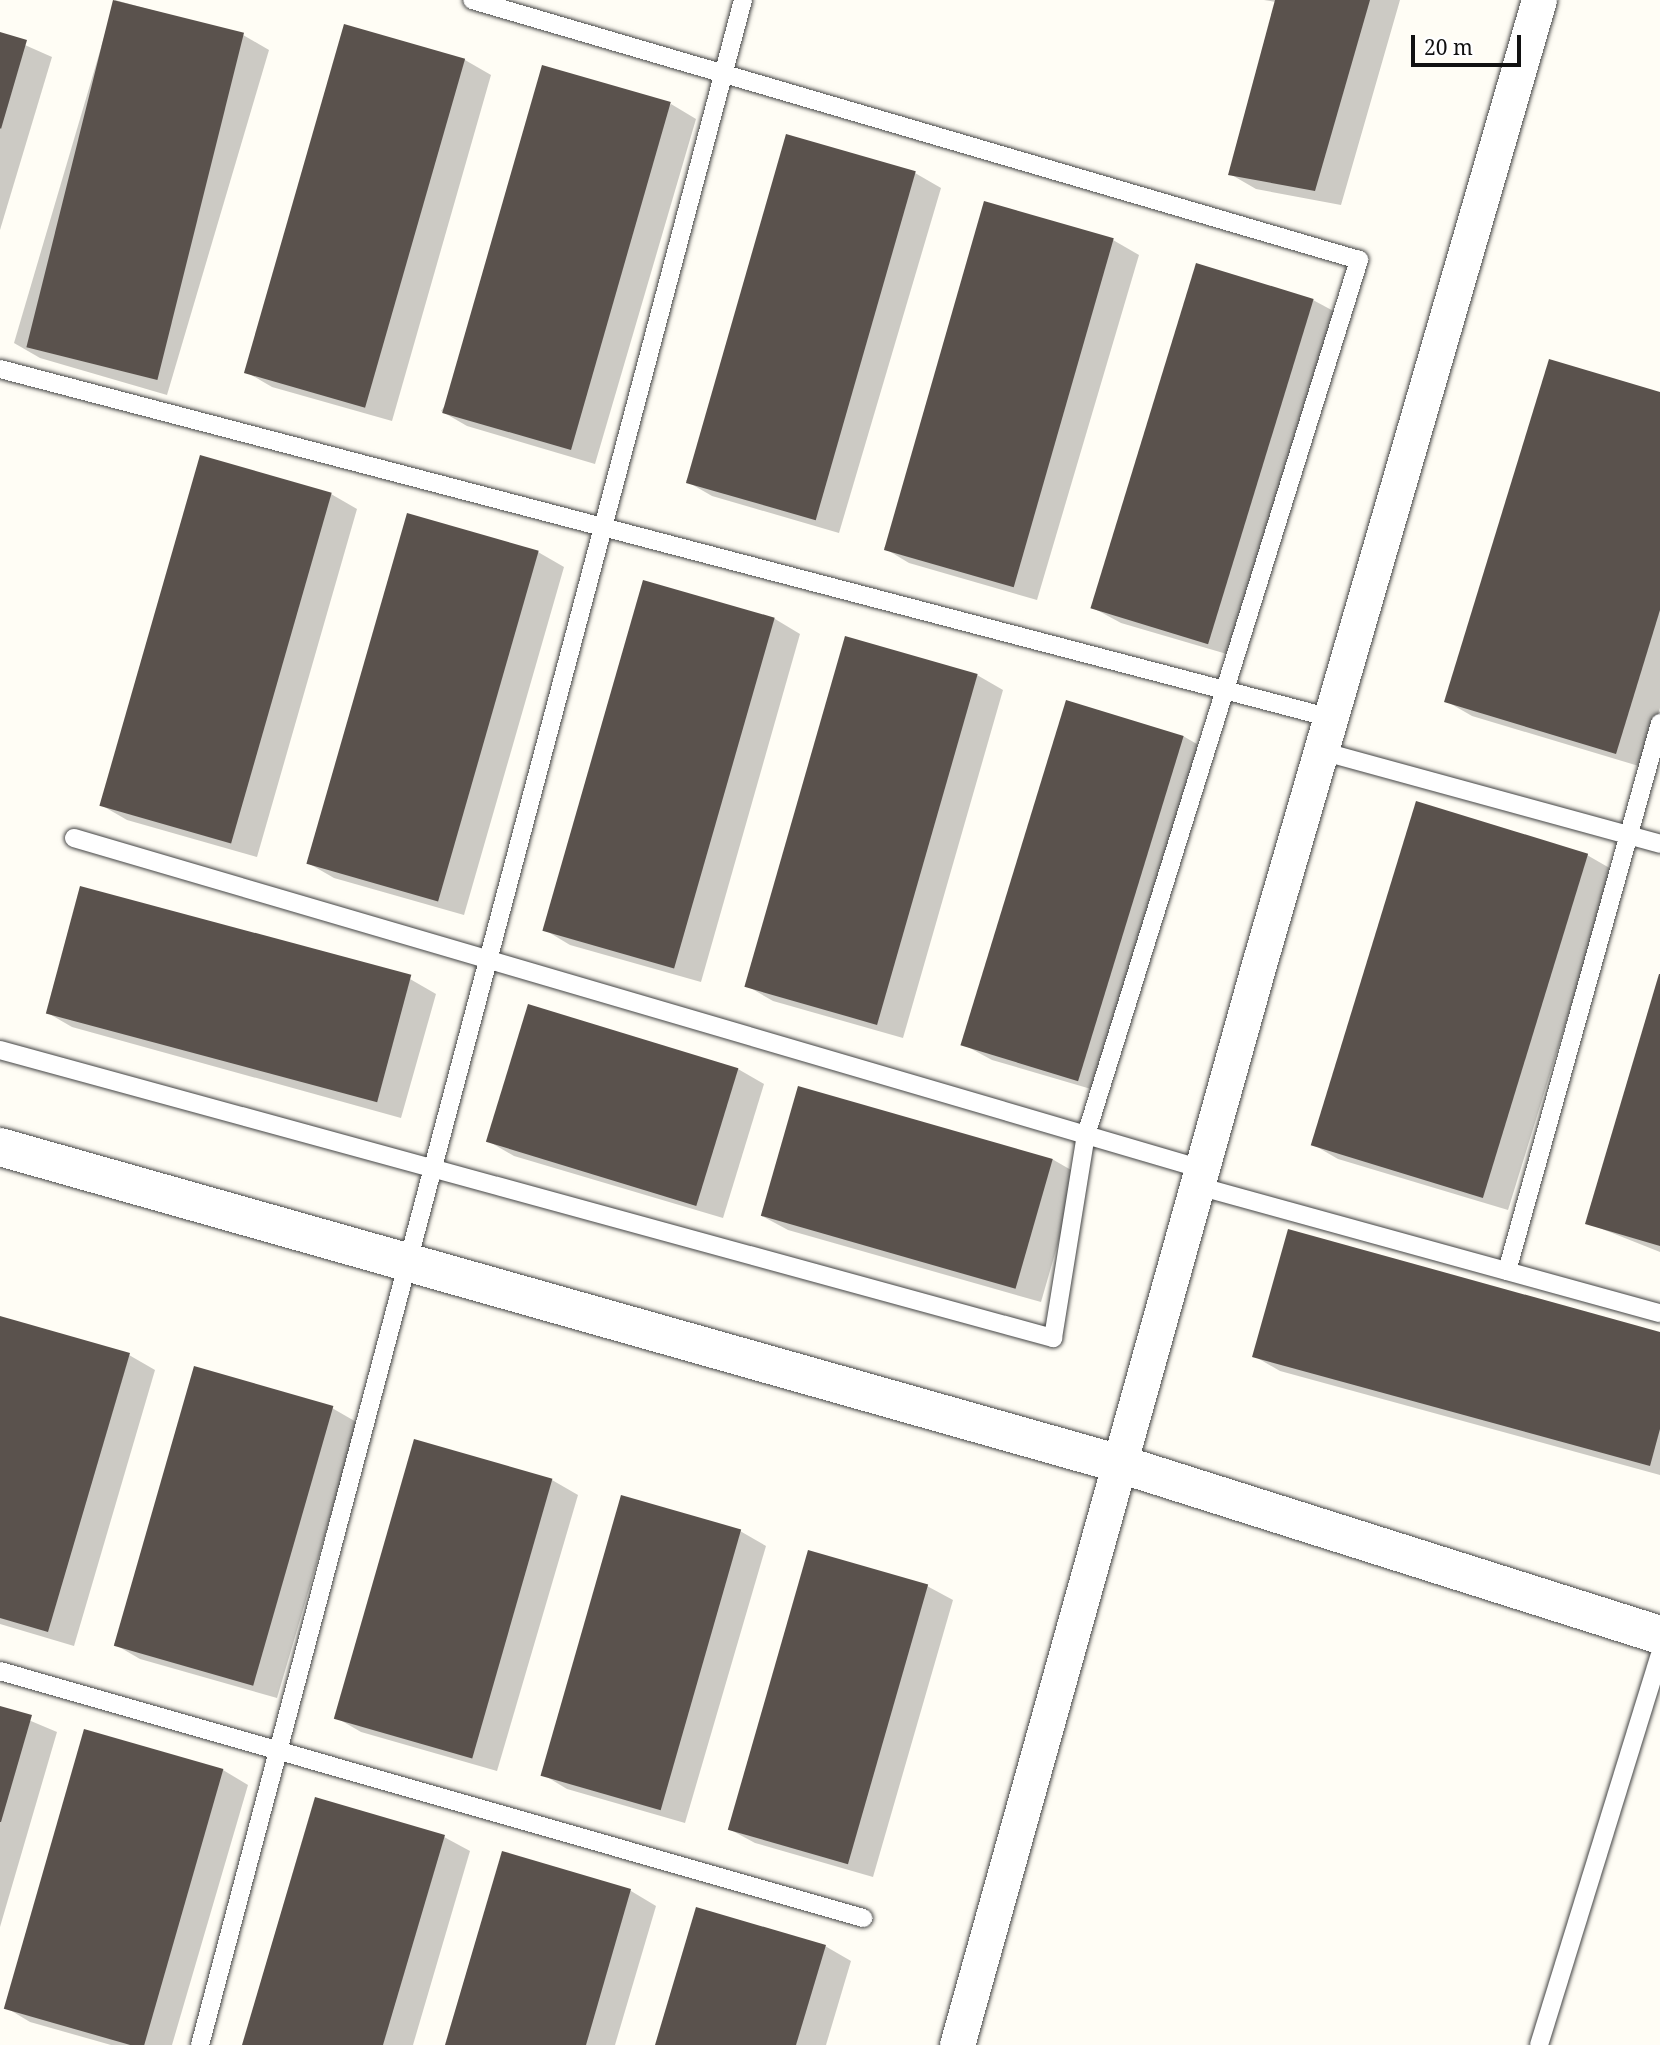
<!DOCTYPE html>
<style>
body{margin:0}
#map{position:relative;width:1660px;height:2045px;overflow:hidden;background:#fffdf5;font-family:"Noto Serif",serif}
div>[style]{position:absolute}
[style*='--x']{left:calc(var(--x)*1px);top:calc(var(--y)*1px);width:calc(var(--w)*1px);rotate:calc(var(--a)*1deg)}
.shadow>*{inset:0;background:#0003}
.building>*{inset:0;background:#5a524d;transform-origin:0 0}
.roads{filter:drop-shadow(0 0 2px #444) drop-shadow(0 0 2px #444)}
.service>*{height:18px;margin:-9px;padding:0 9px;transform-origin:9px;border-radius:9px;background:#fff}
.minor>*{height:35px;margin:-17.5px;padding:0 17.5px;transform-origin:17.5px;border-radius:17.5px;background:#fff}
.tertiary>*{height:38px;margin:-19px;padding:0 19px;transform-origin:19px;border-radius:19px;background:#fff}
span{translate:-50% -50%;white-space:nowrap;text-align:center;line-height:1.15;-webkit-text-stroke:7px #fff;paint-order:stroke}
.scale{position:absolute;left:1411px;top:35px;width:110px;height:32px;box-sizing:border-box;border:4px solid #111;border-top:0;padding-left:9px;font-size:21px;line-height:24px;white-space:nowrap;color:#111;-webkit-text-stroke:5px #fff;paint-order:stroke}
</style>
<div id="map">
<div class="shadow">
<i style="clip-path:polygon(115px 0,243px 35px,269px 50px,167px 395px,40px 358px,14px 343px)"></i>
<i style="clip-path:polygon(1264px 0,1400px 0,1341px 205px,1256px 189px,1230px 174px,1276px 2px)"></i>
<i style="clip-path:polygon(346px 26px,465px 60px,491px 75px,392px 421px,272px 387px,246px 372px)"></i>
<i style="clip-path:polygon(0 34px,52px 57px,0 230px)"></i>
<i style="clip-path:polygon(671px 104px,696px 119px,595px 464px,467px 426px,441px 411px)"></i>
<i style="clip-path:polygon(915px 173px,941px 188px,839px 533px,712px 496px,686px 481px)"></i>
<i style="clip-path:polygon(1113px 240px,1139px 255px,1037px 600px,909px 563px,884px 548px)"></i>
<i style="clip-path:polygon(1313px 300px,1339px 314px,1237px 657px,1121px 623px,1095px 609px)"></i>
<i style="clip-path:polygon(1660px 394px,1660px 708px,1642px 767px,1472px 716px,1446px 701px)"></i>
<i style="clip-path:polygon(331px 494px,357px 509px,257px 857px,127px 820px,101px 805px)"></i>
<i style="clip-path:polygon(538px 552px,564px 567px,464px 915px,334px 878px,308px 863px)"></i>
<i style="clip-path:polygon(644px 582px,775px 619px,800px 634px,701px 982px,570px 945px,545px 930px)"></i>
<i style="clip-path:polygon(977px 675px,1003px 690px,903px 1038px,773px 1001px,747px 986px)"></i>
<i style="clip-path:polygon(1183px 736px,1209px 751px,1108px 1094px,992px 1060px,966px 1046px)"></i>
<i style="clip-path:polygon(1587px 855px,1613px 870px,1508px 1210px,1338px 1159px,1312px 1144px)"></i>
<i style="clip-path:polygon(1660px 978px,1660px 1252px,1587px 1223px)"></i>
<i style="clip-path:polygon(410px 979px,436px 994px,401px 1118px,72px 1027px,46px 1012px)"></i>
<i style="clip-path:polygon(738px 1069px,764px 1084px,723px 1218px,514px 1156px,488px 1141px)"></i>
<i style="clip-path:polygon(1052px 1159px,1078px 1174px,1041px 1302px,788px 1230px,762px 1216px)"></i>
<i style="clip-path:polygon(0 1318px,129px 1355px,155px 1370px,74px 1646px,0 1624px)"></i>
<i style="clip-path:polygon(1660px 1334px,1660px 1475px,1280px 1371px,1254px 1356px)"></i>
<i style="clip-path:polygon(332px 1408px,358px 1423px,277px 1698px,140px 1659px,114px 1644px)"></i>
<i style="clip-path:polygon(552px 1480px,578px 1495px,497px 1771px,361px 1732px,335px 1717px)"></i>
<i style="clip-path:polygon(740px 1531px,766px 1546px,685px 1823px,567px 1789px,542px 1774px)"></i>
<i style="clip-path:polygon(927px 1586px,953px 1600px,873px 1877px,755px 1843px,729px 1829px)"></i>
<i style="clip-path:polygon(0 1708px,57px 1732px,0 1927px)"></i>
<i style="clip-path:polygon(85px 1731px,223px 1770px,248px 1785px,172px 2045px,111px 2045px,30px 2022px,5px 2007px)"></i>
<i style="clip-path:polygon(444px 1837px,470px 1851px,413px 2045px,244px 2045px)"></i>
<i style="clip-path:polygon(503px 1853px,631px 1891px,656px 1906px,615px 2045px,447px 2045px)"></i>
<i style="clip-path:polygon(825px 1946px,851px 1961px,826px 2045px,657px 2045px)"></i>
</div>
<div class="building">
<i style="left:113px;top:0;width:135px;height:358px;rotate:14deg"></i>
<i style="clip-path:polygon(1275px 0,1370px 0,1315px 191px,1228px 175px)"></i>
<i style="left:344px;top:24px;width:126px;height:363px;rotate:16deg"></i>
<i style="clip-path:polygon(0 32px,27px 40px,1px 129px,0 128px)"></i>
<i style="left:542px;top:65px;width:134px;height:362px;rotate:16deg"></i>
<i style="left:786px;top:134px;width:135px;height:363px;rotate:16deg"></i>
<i style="left:984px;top:201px;width:135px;height:363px;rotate:16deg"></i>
<i style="left:1196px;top:263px;width:123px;height:361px;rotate:17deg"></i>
<i style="clip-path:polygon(1549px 359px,1660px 392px,1660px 610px,1616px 754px,1444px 702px)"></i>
<i style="left:200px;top:455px;width:137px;height:365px;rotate:16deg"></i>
<i style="left:407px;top:513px;width:137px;height:365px;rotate:16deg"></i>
<i style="left:643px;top:580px;width:137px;height:365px;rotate:16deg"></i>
<i style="left:845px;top:636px;width:138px;height:365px;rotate:16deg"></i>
<i style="left:1066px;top:700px;width:123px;height:361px;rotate:17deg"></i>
<i style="left:1416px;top:801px;width:180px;height:360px;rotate:17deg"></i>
<i style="left:80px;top:886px;width:343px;height:132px;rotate:15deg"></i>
<i style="clip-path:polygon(1659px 974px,1660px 974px,1660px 1246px,1585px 1224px)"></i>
<i style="left:528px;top:1004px;width:220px;height:144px;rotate:17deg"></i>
<i style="left:798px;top:1086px;width:265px;height:135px;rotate:16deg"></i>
<i style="clip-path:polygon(1288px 1229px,1660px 1332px,1660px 1429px,1650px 1466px,1252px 1357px)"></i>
<i style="clip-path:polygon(0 1316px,130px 1353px,48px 1632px,0 1618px)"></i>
<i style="left:194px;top:1366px;width:145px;height:291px;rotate:16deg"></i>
<i style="left:414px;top:1439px;width:144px;height:291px;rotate:16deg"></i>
<i style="left:621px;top:1495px;width:125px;height:292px;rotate:16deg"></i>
<i style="left:808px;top:1550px;width:125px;height:291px;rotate:16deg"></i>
<i style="clip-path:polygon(0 1706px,32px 1715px,1px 1822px,0 1822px)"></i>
<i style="left:84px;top:1729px;width:145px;height:291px;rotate:16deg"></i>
<i style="clip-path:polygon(315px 1797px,445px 1835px,383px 2045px,242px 2045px)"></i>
<i style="clip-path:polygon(502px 1851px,631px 1889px,586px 2045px,445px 2045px)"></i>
<i style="clip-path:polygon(696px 1907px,826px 1945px,796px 2045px,655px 2045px)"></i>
</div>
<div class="roads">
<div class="service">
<i style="--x:0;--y:369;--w:1376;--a:14.69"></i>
<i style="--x:1321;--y:751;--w:352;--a:15.3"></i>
<i style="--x:74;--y:838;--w:1176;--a:16.35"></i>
<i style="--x:0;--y:1050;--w:1092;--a:15.3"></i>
<i style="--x:1053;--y:1338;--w:206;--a:-80.8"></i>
<i style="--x:1086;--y:1135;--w:917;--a:-72.67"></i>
<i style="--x:1359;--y:260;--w:924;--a:-163.66"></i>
<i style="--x:1198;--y:1186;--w:479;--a:15.4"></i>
<i style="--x:1507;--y:1271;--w:569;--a:-74.4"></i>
<i style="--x:0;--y:1671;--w:898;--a:15.97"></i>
<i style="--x:200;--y:2045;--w:2116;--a:-75.13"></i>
<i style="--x:1539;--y:2045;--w:408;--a:-72.8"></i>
</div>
<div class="minor">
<i style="--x:957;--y:2045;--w:1115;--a:-74.39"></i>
<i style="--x:1257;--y:971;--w:1011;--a:-73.81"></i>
</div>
<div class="tertiary">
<i style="--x:0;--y:1147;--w:1164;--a:15.8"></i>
<i style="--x:1120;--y:1464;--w:566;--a:17.57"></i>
</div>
</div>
<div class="scale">20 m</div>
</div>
